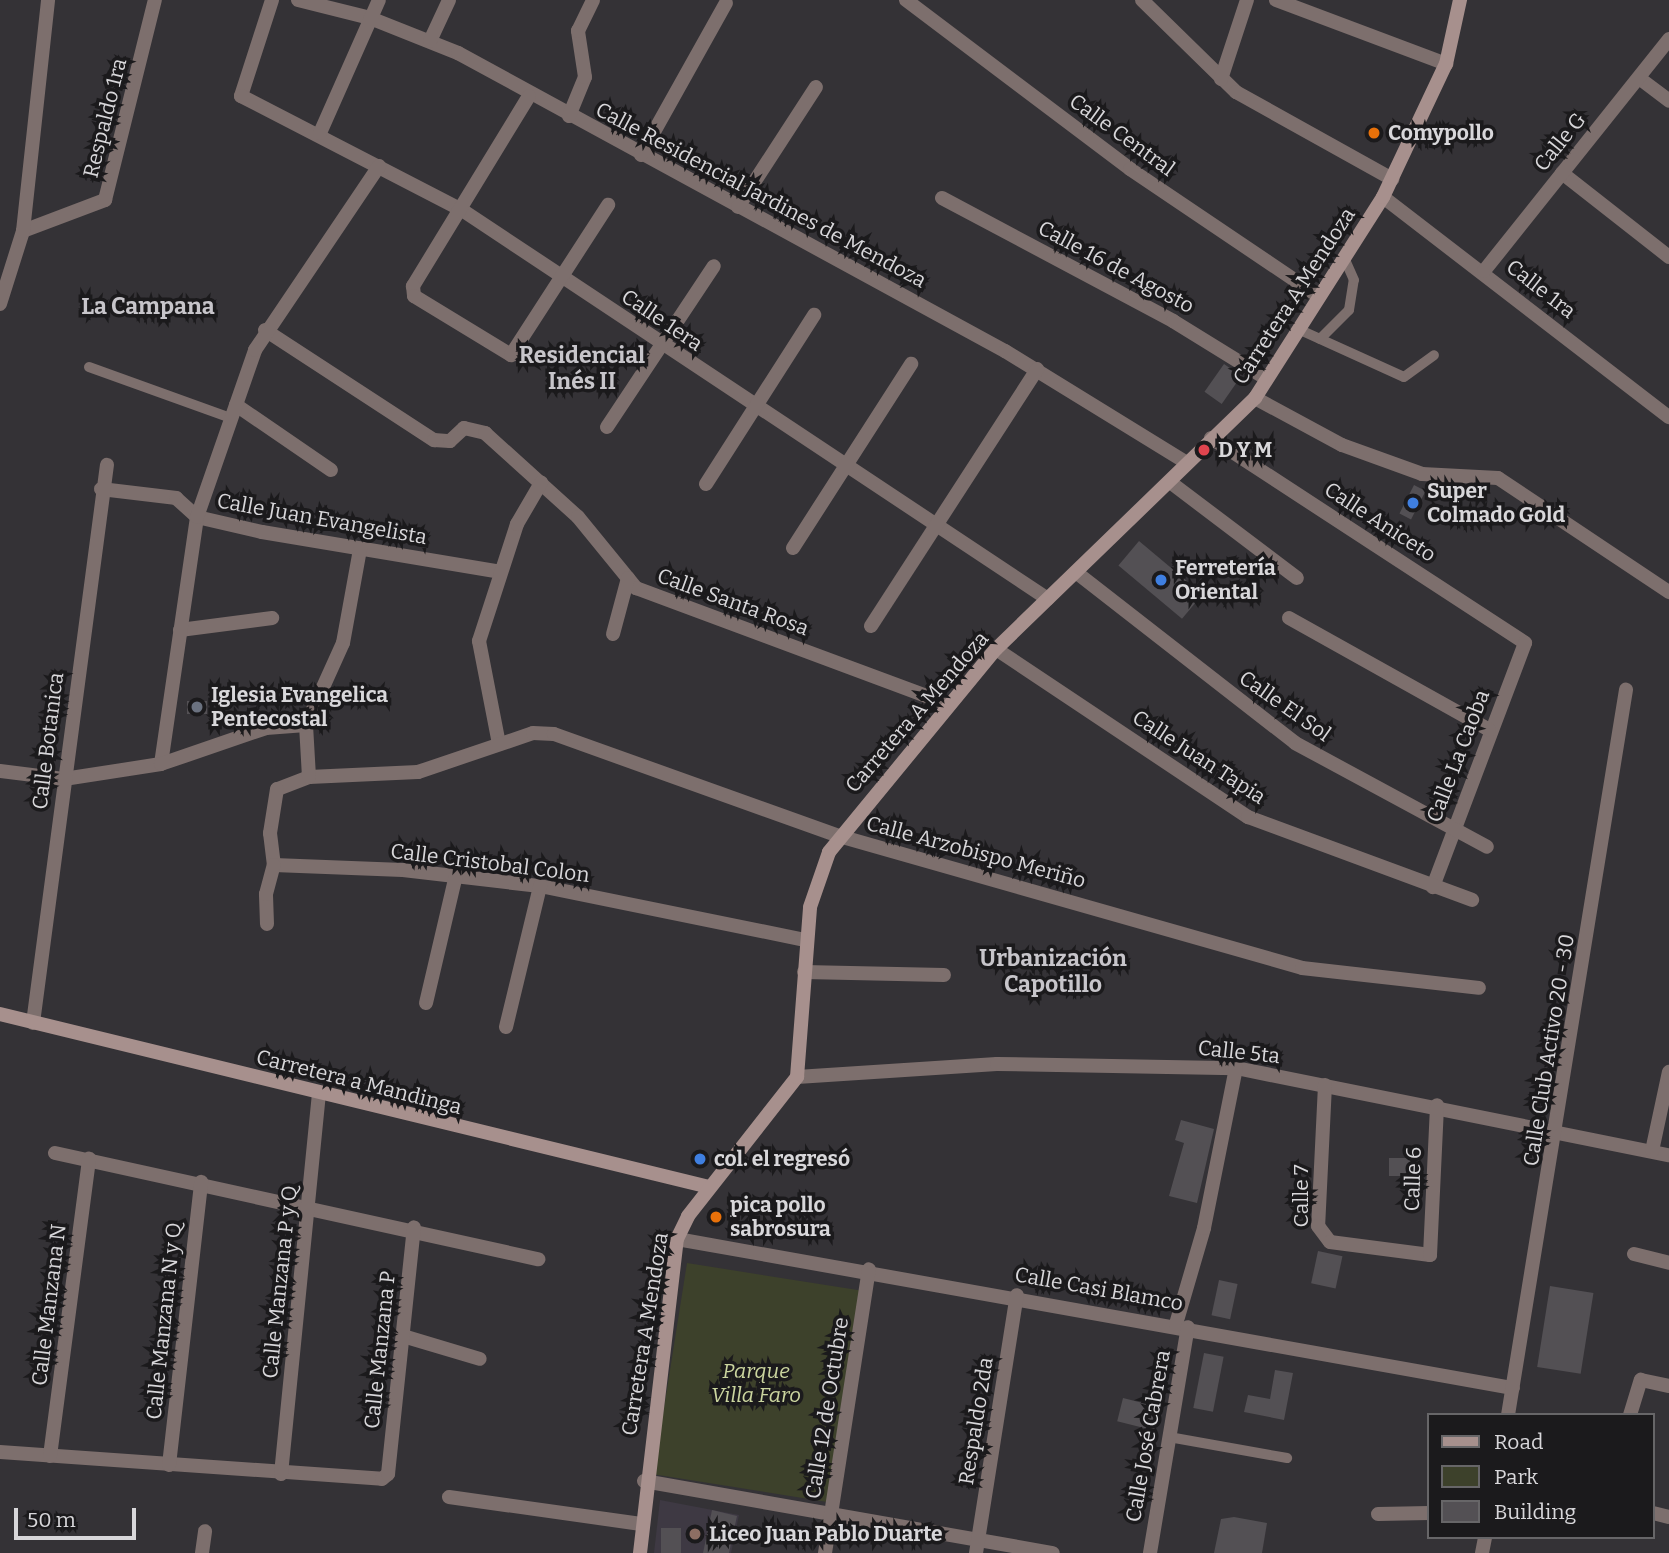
<!DOCTYPE html>
<meta charset="utf-8">
<style>
body{margin:0}
#map{position:relative;width:1669px;height:1553px;overflow:hidden;background:#343236;font-family:Bitter,serif}
div>[style]{position:absolute}
[style*='--x']{left:calc(var(--x)*1px);top:calc(var(--y)*1px);width:calc(var(--w)*1px);rotate:calc(var(--a)*1deg)}
.built>*{inset:0;background:#3e3943}
.green>*{inset:0;background:#3d412b;transform-origin:0 0}
.building>*{inset:0;background:#535054;transform-origin:0 0}
.lane>*{height:10px;margin:-5px;padding:0 5px;transform-origin:5px;border-radius:5px;background:#7d6f6d}
.street>*{height:14px;margin:-7px;padding:0 7px;transform-origin:7px;border-radius:7px;background:#7d6f6d}
.secondary>*{height:14px;margin:-7px;padding:0 7px;transform-origin:7px;border-radius:7px;background:#a7908d}
.dots>*{width:19px;height:19px;translate:-50% -50%;box-sizing:border-box;border:4px solid #1b1a1c;border-radius:50%}
span{translate:-50% -50%;white-space:nowrap;text-align:center;line-height:1.15;-webkit-text-stroke:7px #1b1a1c;paint-order:stroke}
.street-label{font-size:21px;color:#d8d7da}
.poi-label{font-size:21px;color:#d8d7da;font-weight:700}
.left{translate:0 -50%;text-align:left}
.park-label{font-size:21px;color:#cbd59f;font-style:italic}
.neighbourhood-label{font-size:23px;color:#c7c5ca;font-weight:700}
.legend{position:absolute;left:1427px;top:1413px;width:228px;height:126px;box-sizing:border-box;background:#1b1a1c;border:2px solid #676668;margin:0;padding:9px 12px;list-style:none;font-size:21px;color:#d8d7da}
.legend li{display:flex;align-items:center;gap:14px;height:35px}
.legend b{width:35px;border:2px solid #676668}
.scale{position:absolute;left:14px;top:1508px;width:122px;height:32px;box-sizing:border-box;border:4px solid #d8d7da;border-top:0;padding-left:9px;font-size:21px;line-height:24px;white-space:nowrap;color:#d8d7da;-webkit-text-stroke:5px #1b1a1c;paint-order:stroke}
</style>
<div id="map">
<div class="built">
<i style="clip-path:polygon(660px 1500px,739px 1515px,731px 1553px,654px 1553px)"></i>
</div>
<div class="green">
<i style="left:687px;top:1263px;width:176px;height:214px;rotate:9deg"></i>
</div>
<div class="building">
<i style="left:1224px;top:364px;width:21px;height:34px;rotate:35deg"></i>
<i style="left:1414px;top:485px;width:13px;height:32px;rotate:27deg"></i>
<i style="left:1139px;top:541px;width:83px;height:32px;rotate:40deg"></i>
<i style="left:187px;top:701px;width:20px;height:13px"></i>
<i style="clip-path:polygon(1181px 1120px,1214px 1129px,1197px 1203px,1169px 1196px,1184px 1143px,1175px 1140px)"></i>
<i style="left:1389px;top:1158px;width:31px;height:18px"></i>
<i style="left:1318px;top:1251px;width:25px;height:33px;rotate:12deg"></i>
<i style="left:1219px;top:1280px;width:19px;height:36px;rotate:12deg"></i>
<i style="left:1550px;top:1286px;width:44px;height:82px;rotate:9deg"></i>
<i style="left:1204px;top:1353px;width:20px;height:56px;rotate:11deg"></i>
<i style="clip-path:polygon(1275px 1370px,1293px 1373px,1284px 1420px,1244px 1412px,1248px 1395px,1270px 1399px)"></i>
<i style="left:1123px;top:1398px;width:38px;height:24px;rotate:14deg"></i>
<i style="clip-path:polygon(712px 1510px,737px 1516px,729px 1553px,703px 1553px)"></i>
<i style="clip-path:polygon(1234px 1517px,1267px 1523px,1262px 1553px,1214px 1553px,1221px 1519px)"></i>
<i style="left:661px;top:1528px;width:20px;height:25px"></i>
</div>
<div class="lane">
<i style="--x:1298;--y:329;--w:116;--a:24.4"></i>
<i style="--x:1404;--y:377;--w:37;--a:-36"></i>
<i style="--x:1320;--y:339;--w:41;--a:-45"></i>
<i style="--x:1349;--y:310;--w:30;--a:-81"></i>
<i style="--x:1354;--y:280;--w:24;--a:-114"></i>
<i style="--x:89;--y:367;--w:151;--a:19.8"></i>
<i style="--x:1169;--y:1437;--w:120;--a:10.1"></i>
</div>
<div class="street">
<i style="--x:272;--y:0;--w:101;--a:107.9"></i>
<i style="--x:241;--y:96;--w:249;--a:27.3"></i>
<i style="--x:462;--y:210;--w:703;--a:33.58"></i>
<i style="--x:298;--y:0;--w:74;--a:14"></i>
<i style="--x:370;--y:18;--w:95;--a:21.7"></i>
<i style="--x:458;--y:53;--w:623;--a:28.58"></i>
<i style="--x:1005;--y:351;--w:214;--a:31.6"></i>
<i style="--x:906;--y:0;--w:281;--a:37"></i>
<i style="--x:1130;--y:169;--w:227;--a:34"></i>
<i style="--x:1142;--y:0;--w:132;--a:44.4"></i>
<i style="--x:1236;--y:92;--w:179;--a:29.1"></i>
<i style="--x:1276;--y:0;--w:182;--a:20.6"></i>
<i style="--x:430;--y:41;--w:45;--a:-65.1"></i>
<i style="--x:1639;--y:78;--w:38;--a:37"></i>
<i style="--x:1221;--y:79;--w:83;--a:-71.8"></i>
<i style="--x:529;--y:96;--w:223;--a:121.4"></i>
<i style="--x:413;--y:286;--w:10;--a:84"></i>
<i style="--x:414;--y:296;--w:114;--a:31.3"></i>
<i style="--x:511;--y:355;--w:179;--a:-57.1"></i>
<i style="--x:569;--y:116;--w:42;--a:-67.7"></i>
<i style="--x:585;--y:77;--w:47;--a:-98.7"></i>
<i style="--x:578;--y:31;--w:34;--a:-64"></i>
<i style="--x:320;--y:133;--w:145;--a:-66.1"></i>
<i style="--x:641;--y:155;--w:174;--a:-60.8"></i>
<i style="--x:1562;--y:173;--w:136;--a:38.1"></i>
<i style="--x:1383;--y:197;--w:361;--a:37.6"></i>
<i style="--x:942;--y:198;--w:262;--a:28"></i>
<i style="--x:1173;--y:321;--w:110;--a:31.7"></i>
<i style="--x:738;--y:207;--w:143;--a:-57"></i>
<i style="--x:23;--y:231;--w:88;--a:-20.7"></i>
<i style="--x:105;--y:200;--w:206;--a:-76"></i>
<i style="--x:1484;--y:271;--w:297;--a:-51.4"></i>
<i style="--x:0;--y:304;--w:77;--a:-72.5"></i>
<i style="--x:23;--y:231;--w:232;--a:-83.8"></i>
<i style="--x:265;--y:330;--w:202;--a:33.1"></i>
<i style="--x:434;--y:440;--w:16;--a:4"></i>
<i style="--x:450;--y:441;--w:19;--a:-43"></i>
<i style="--x:464;--y:428;--w:22;--a:13"></i>
<i style="--x:485;--y:433;--w:125;--a:42.1"></i>
<i style="--x:578;--y:517;--w:92;--a:50.8"></i>
<i style="--x:636;--y:588;--w:331;--a:20.4"></i>
<i style="--x:1255;--y:398;--w:99;--a:28.4"></i>
<i style="--x:1342;--y:445;--w:85;--a:19.9"></i>
<i style="--x:1422;--y:474;--w:76;--a:3"></i>
<i style="--x:1498;--y:478;--w:206;--a:33.7"></i>
<i style="--x:236;--y:405;--w:115;--a:34.4"></i>
<i style="--x:607;--y:427;--w:193;--a:-56.4"></i>
<i style="--x:1211;--y:438;--w:375;--a:33.1"></i>
<i style="--x:1525;--y:643;--w:261;--a:110.7"></i>
<i style="--x:1170;--y:482;--w:159;--a:37.1"></i>
<i style="--x:706;--y:484;--w:201;--a:-57.4"></i>
<i style="--x:101;--y:489;--w:76;--a:6.8"></i>
<i style="--x:176;--y:498;--w:28;--a:42"></i>
<i style="--x:197;--y:517;--w:67;--a:13"></i>
<i style="--x:262;--y:532;--w:241;--a:9.5"></i>
<i style="--x:793;--y:548;--w:219;--a:-57.3"></i>
<i style="--x:1077;--y:573;--w:276;--a:37.9"></i>
<i style="--x:1295;--y:743;--w:218;--a:28.4"></i>
<i style="--x:1289;--y:618;--w:229;--a:29.2"></i>
<i style="--x:871;--y:626;--w:306;--a:-57.1"></i>
<i style="--x:180;--y:630;--w:93;--a:-7.4"></i>
<i style="--x:613;--y:634;--w:58;--a:-75"></i>
<i style="--x:996;--y:649;--w:303;--a:33.7"></i>
<i style="--x:1248;--y:817;--w:239;--a:20.3"></i>
<i style="--x:499;--y:744;--w:105;--a:-101"></i>
<i style="--x:479;--y:641;--w:123;--a:-72"></i>
<i style="--x:517;--y:524;--w:48;--a:-59.7"></i>
<i style="--x:161;--y:764;--w:250;--a:-81.7"></i>
<i style="--x:197;--y:517;--w:177;--a:-70.8"></i>
<i style="--x:255;--y:350;--w:222;--a:-56"></i>
<i style="--x:0;--y:771;--w:64;--a:7.1"></i>
<i style="--x:64;--y:779;--w:98;--a:-8.8"></i>
<i style="--x:161;--y:764;--w:111;--a:-18.9"></i>
<i style="--x:266;--y:728;--w:40;--a:-4.3"></i>
<i style="--x:309;--y:777;--w:109;--a:-2.6"></i>
<i style="--x:418;--y:772;--w:121;--a:-18.7"></i>
<i style="--x:533;--y:733;--w:21;--a:3"></i>
<i style="--x:554;--y:734;--w:303;--a:19.7"></i>
<i style="--x:839;--y:836;--w:481;--a:15.9"></i>
<i style="--x:1302;--y:968;--w:178;--a:6.4"></i>
<i style="--x:309;--y:777;--w:34;--a:159"></i>
<i style="--x:277;--y:789;--w:45;--a:99"></i>
<i style="--x:270;--y:833;--w:32;--a:83"></i>
<i style="--x:274;--y:865;--w:129;--a:2.2"></i>
<i style="--x:403;--y:870;--w:138;--a:6.7"></i>
<i style="--x:540;--y:886;--w:271;--a:11.5"></i>
<i style="--x:309;--y:777;--w:52;--a:-93.3"></i>
<i style="--x:306;--y:725;--w:90;--a:-65.7"></i>
<i style="--x:343;--y:643;--w:96;--a:-79.7"></i>
<i style="--x:267;--y:924;--w:30;--a:-92"></i>
<i style="--x:266;--y:894;--w:30;--a:-75"></i>
<i style="--x:804;--y:972;--w:140;--a:1.2"></i>
<i style="--x:426;--y:1003;--w:131;--a:-76.8"></i>
<i style="--x:33;--y:1023;--w:563;--a:-82.45"></i>
<i style="--x:506;--y:1027;--w:145;--a:-76.4"></i>
<i style="--x:797;--y:1077;--w:200;--a:-3.7"></i>
<i style="--x:997;--y:1064;--w:239;--a:1"></i>
<i style="--x:1236;--y:1068;--w:442;--a:11.4"></i>
<i style="--x:1325;--y:1085;--w:141;--a:92.8"></i>
<i style="--x:1318;--y:1226;--w:20;--a:53"></i>
<i style="--x:1330;--y:1242;--w:101;--a:7.4"></i>
<i style="--x:1430;--y:1255;--w:150;--a:-87.3"></i>
<i style="--x:1652;--y:1151;--w:81;--a:-77.9"></i>
<i style="--x:55;--y:1153;--w:495;--a:12.4"></i>
<i style="--x:677;--y:1239;--w:849;--a:10.11"></i>
<i style="--x:1634;--y:1254;--w:36;--a:14"></i>
<i style="--x:1176;--y:1324;--w:100;--a:-73.7"></i>
<i style="--x:1204;--y:1228;--w:163;--a:-78.7"></i>
<i style="--x:403;--y:1336;--w:80;--a:16.6"></i>
<i style="--x:1508;--y:1415;--w:735;--a:-80.76"></i>
<i style="--x:1630;--y:1415;--w:37;--a:-73"></i>
<i style="--x:1641;--y:1380;--w:29;--a:12"></i>
<i style="--x:0;--y:1452;--w:383;--a:4"></i>
<i style="--x:382;--y:1479;--w:8;--a:-40"></i>
<i style="--x:388;--y:1474;--w:248;--a:-84"></i>
<i style="--x:50;--y:1456;--w:300;--a:-82.5"></i>
<i style="--x:169;--y:1465;--w:285;--a:-83.5"></i>
<i style="--x:281;--y:1474;--w:382;--a:-84.3"></i>
<i style="--x:644;--y:1481;--w:415;--a:10"></i>
<i style="--x:449;--y:1497;--w:194;--a:8"></i>
<i style="--x:1653;--y:1513;--w:16;--a:14"></i>
<i style="--x:1378;--y:1514;--w:51;--a:-1.1"></i>
<i style="--x:202;--y:1553;--w:22;--a:-82"></i>
<i style="--x:825;--y:1553;--w:287;--a:-81.2"></i>
<i style="--x:976;--y:1553;--w:261;--a:-81"></i>
<i style="--x:1150;--y:1553;--w:229;--a:-80.5"></i>
<i style="--x:1482;--y:1553;--w:16;--a:-79"></i>
</div>
<div class="secondary">
<i style="--x:0;--y:1014;--w:730;--a:13.71"></i>
<i style="--x:640;--y:1553;--w:316;--a:-83.3"></i>
<i style="--x:677;--y:1239;--w:25;--a:-64"></i>
<i style="--x:688;--y:1216;--w:177;--a:-51.9"></i>
<i style="--x:797;--y:1077;--w:170;--a:-85.6"></i>
<i style="--x:810;--y:907;--w:58;--a:-70.9"></i>
<i style="--x:829;--y:852;--w:263;--a:-50.6"></i>
<i style="--x:996;--y:649;--w:361;--a:-44.1"></i>
<i style="--x:1255;--y:398;--w:238;--a:-57.5"></i>
<i style="--x:1383;--y:197;--w:147;--a:-64.7"></i>
<i style="--x:1446;--y:64;--w:66;--a:-77.7"></i>
</div>
<div class="dots">
<i style="left:1374px;top:133px;background:#e8710a"></i>
<i style="left:1204px;top:450px;background:#e0444e"></i>
<i style="left:1413px;top:503px;background:#3f7fe0"></i>
<i style="left:1161px;top:580px;background:#3f7fe0"></i>
<i style="left:197px;top:707px;background:#6b7280"></i>
<i style="left:700px;top:1159px;background:#3f7fe0"></i>
<i style="left:716px;top:1217px;background:#e8710a"></i>
<i style="left:695px;top:1534px;background:#8d6e63"></i>
</div>
<div class="street-label">
<span style="left:105px;top:118px;rotate:-76deg">Respaldo 1ra</span>
<span style="left:1122px;top:135px;rotate:36deg">Calle Central</span>
<span style="left:1560px;top:142px;rotate:-51deg">Calle G</span>
<span style="left:761px;top:195px;rotate:28deg">Calle Residencial Jardines de Mendoza</span>
<span style="left:1116px;top:267px;rotate:28deg">Calle 16 de Agosto</span>
<span style="left:1541px;top:289px;rotate:38deg">Calle 1ra</span>
<span style="left:1294px;top:296px;rotate:-57deg">Carretera A Mendoza</span>
<span style="left:662px;top:320px;rotate:34deg">Calle 1era</span>
<span style="left:322px;top:519px;rotate:10deg">Calle Juan Evangelista</span>
<span style="left:1380px;top:522px;rotate:33deg">Calle Aniceto</span>
<span style="left:733px;top:602px;rotate:20deg">Calle Santa Rosa</span>
<span style="left:1285px;top:706px;rotate:35deg">Calle El Sol</span>
<span style="left:917px;top:712px;rotate:-49deg">Carretera A Mendoza</span>
<span style="left:48px;top:741px;rotate:-83deg">Calle Botanica</span>
<span style="left:1458px;top:756px;rotate:-69deg">Calle La Caoba</span>
<span style="left:1199px;top:757px;rotate:33deg">Calle Juan Tapia</span>
<span style="left:976px;top:852px;rotate:15deg">Calle Arzobispo Meriño</span>
<span style="left:490px;top:863px;rotate:7deg">Calle Cristobal Colon</span>
<span style="left:1549px;top:1050px;rotate:-81deg">Calle Club Activo 20 - 30</span>
<span style="left:1239px;top:1052px;rotate:6deg">Calle 5ta</span>
<span style="left:359px;top:1082px;rotate:14deg">Carretera a Mandinga</span>
<span style="left:1413px;top:1179px;rotate:-88deg">Calle 6</span>
<span style="left:1301px;top:1196px;rotate:-90deg">Calle 7</span>
<span style="left:280px;top:1282px;rotate:-84deg">Calle Manzana P y Q</span>
<span style="left:1099px;top:1289px;rotate:10deg">Calle Casi Blamco</span>
<span style="left:49px;top:1305px;rotate:-83deg">Calle Manzana N</span>
<span style="left:164px;top:1321px;rotate:-84deg">Calle Manzana N y Q</span>
<span style="left:645px;top:1334px;rotate:-81deg">Carretera A Mendoza</span>
<span style="left:380px;top:1350px;rotate:-84deg">Calle Manzana P</span>
<span style="left:827px;top:1408px;rotate:-81deg">Calle 12 de Octubre</span>
<span style="left:976px;top:1421px;rotate:-81deg">Respaldo 2da</span>
<span style="left:1148px;top:1436px;rotate:-80deg">Calle José Cabrera</span>
</div>
<div class="poi-label">
<span class="left" style="left:1388px;top:133px">Comypollo</span>
<span class="left" style="left:1218px;top:450px">D Y M</span>
<span class="left" style="left:1427px;top:503px">Super<br>Colmado Gold</span>
<span class="left" style="left:1175px;top:580px">Ferretería<br>Oriental</span>
<span class="left" style="left:211px;top:707px">Iglesia Evangelica<br>Pentecostal</span>
<span class="left" style="left:714px;top:1159px">col. el regresó</span>
<span class="left" style="left:730px;top:1217px">pica pollo<br>sabrosura</span>
<span class="left" style="left:709px;top:1534px">Liceo Juan Pablo Duarte</span>
</div>
<div class="park-label">
<span style="left:756px;top:1383px">Parque<br>Villa Faro</span>
</div>
<div class="neighbourhood-label">
<span style="left:148px;top:306px">La Campana</span>
<span style="left:582px;top:368px">Residencial<br>Inés II</span>
<span style="left:1053px;top:971px">Urbanización<br>Capotillo</span>
</div>
<ul class="legend">
<li><b style="height:9px;background:#a7908d"></b>Road</li>
<li><b style="height:19px;background:#3d412b"></b>Park</li>
<li><b style="height:19px;background:#535054"></b>Building</li>
</ul>
<div class="scale">50 m</div>
</div>
